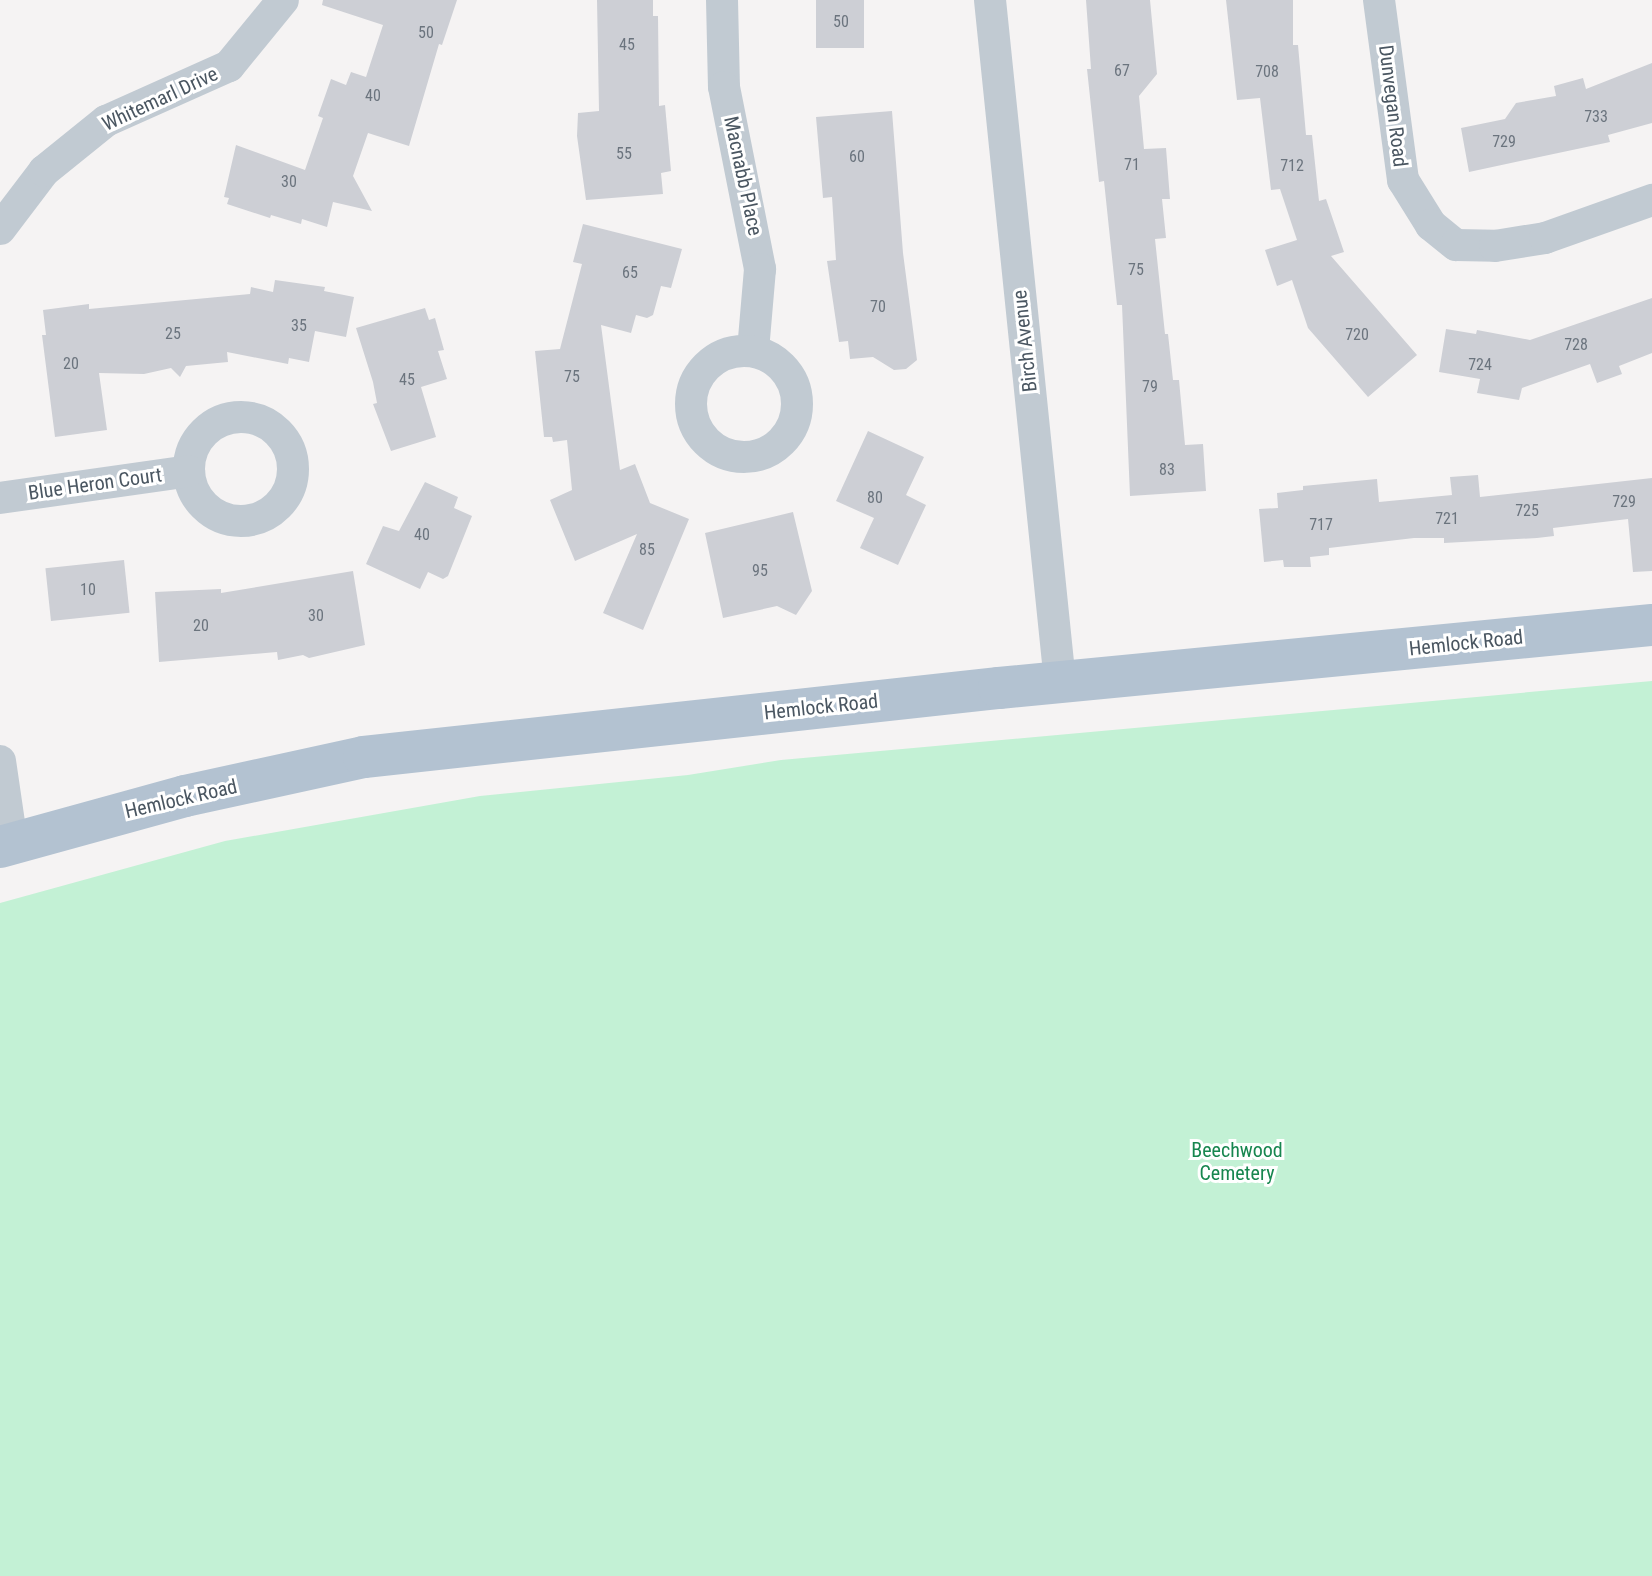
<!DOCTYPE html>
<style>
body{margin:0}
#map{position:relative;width:1652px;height:1576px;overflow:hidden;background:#f5f3f3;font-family:"Roboto Condensed",sans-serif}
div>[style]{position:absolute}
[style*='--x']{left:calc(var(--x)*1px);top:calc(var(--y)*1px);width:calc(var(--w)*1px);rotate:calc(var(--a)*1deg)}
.green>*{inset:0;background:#c3f1d5}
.building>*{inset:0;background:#cdcfd5;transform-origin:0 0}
.minor>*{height:32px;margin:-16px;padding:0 16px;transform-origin:16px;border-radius:16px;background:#c1cad2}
.minor>.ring{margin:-16px;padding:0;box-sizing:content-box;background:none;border:32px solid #c1cad2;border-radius:50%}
.major>*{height:42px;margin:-21px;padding:0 21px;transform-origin:21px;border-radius:21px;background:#b3c2d1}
span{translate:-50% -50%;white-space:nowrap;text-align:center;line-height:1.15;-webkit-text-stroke:6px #fff;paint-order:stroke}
.number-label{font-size:16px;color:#6b747e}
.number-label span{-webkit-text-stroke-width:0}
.street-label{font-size:20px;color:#4a5661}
.park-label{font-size:20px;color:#17864f}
</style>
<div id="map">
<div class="green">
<i style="clip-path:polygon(1652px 681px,1652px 1576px,0 1576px,0 903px,225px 841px,480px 796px,688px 775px,781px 760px)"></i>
</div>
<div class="building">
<i style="clip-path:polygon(323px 0,457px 0,442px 45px,439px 44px,409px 146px,368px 133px,353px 176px,372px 211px,333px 202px,327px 227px,302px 219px,301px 224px,271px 215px,270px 218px,227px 204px,229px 198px,224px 197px,236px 145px,305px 170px,323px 118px,318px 116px,331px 79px,346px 85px,351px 72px,366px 77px,383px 25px,322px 5px)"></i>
<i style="clip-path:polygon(597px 0,653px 0,653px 16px,658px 16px,659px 106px,665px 105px,671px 171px,661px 173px,663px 194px,586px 200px,577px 136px,578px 113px,599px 111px)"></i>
<i style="left:816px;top:0;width:48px;height:48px"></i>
<i style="clip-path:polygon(1086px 0,1150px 0,1157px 74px,1139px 96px,1144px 149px,1166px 148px,1170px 199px,1162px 199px,1166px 238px,1155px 239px,1165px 334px,1168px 334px,1173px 380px,1179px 380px,1185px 445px,1203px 444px,1206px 491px,1130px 496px,1122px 305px,1117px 305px,1104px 181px,1099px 182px,1087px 69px,1091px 69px)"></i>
<i style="clip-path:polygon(1226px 0,1293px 0,1293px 45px,1298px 45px,1306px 135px,1312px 135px,1319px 201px,1326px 199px,1344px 252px,1331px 256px,1417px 355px,1368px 397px,1308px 328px,1292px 280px,1277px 286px,1265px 250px,1297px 240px,1280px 189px,1271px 190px,1260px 98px,1237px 100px)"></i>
<i style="clip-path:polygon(1652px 63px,1652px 123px,1608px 135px,1610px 142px,1469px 172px,1461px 128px,1505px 119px,1516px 103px,1556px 96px,1554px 86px,1583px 78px,1586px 89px)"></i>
<i style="clip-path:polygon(892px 111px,903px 253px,917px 360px,906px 369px,894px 370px,873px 357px,850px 359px,848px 341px,839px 342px,827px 261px,836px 260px,832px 197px,823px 198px,816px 117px)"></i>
<i style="clip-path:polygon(583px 224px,682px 249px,671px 288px,661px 286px,653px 315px,647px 318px,636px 315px,631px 333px,601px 325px,620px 470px,635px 464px,650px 503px,689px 519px,643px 630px,603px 613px,637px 534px,575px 561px,550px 500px,572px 490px,567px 440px,553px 442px,552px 437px,544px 437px,535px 351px,560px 349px,582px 264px,573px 262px)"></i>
<i style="clip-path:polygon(275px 280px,325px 287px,324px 291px,354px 297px,346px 337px,315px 331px,309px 362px,289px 358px,288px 364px,227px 352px,228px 362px,186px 366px,180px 377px,171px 368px,144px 374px,99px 373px,107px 430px,55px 437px,42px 335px,46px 335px,43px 310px,89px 304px,89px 309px,250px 294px,251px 287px,273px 292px)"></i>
<i style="clip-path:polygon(1652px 298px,1652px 353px,1619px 366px,1622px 374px,1597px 383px,1590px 364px,1522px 388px,1519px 400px,1477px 393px,1480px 379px,1439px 372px,1446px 329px,1476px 334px,1477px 330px,1530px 340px)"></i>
<i style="clip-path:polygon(425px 308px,429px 320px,435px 318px,444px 350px,438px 351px,447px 379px,421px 387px,436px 437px,391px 451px,373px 404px,377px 403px,373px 382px,356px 328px)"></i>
<i style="clip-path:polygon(868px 431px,924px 457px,906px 495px,926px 505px,898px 565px,860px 548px,874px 518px,836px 501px)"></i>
<i style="clip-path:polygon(1478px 475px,1480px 497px,1652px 478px,1652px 571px,1633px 572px,1628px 519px,1553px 528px,1554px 536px,1537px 538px,1444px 543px,1444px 538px,1414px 538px,1329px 548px,1329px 555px,1310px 557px,1311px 567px,1284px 567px,1283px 560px,1264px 562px,1259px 509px,1278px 508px,1277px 493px,1303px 490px,1303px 486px,1377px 479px,1379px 502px,1452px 495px,1450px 477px)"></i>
<i style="clip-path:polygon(425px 482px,458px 497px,454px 508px,472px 516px,448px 576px,443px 579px,428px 572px,420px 589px,366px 564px,383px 526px,399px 531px)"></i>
<i style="clip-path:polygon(793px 512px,812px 591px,796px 615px,777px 606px,723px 618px,705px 533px)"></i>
<i style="left:124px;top:560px;width:53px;height:79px;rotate:84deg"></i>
<i style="clip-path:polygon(353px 571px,365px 645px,309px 658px,303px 655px,278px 660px,277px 652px,159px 662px,155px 592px,221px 589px,221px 593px)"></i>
</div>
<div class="minor">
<i style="--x:722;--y:0;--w:87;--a:88.7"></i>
<i style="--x:724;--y:87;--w:186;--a:78.8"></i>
<i style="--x:760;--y:269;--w:82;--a:94.9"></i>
<i style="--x:990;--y:0;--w:686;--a:84.14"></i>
<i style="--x:1379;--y:0;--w:182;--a:82.4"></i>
<i style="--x:1403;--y:180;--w:53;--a:58.1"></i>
<i style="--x:1431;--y:225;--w:32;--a:39"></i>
<i style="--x:1456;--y:245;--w:39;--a:1"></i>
<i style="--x:1495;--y:246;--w:51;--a:-9.1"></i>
<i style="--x:1545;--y:238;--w:114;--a:-19.6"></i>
<i style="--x:0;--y:229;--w:73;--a:-52.8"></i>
<i style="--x:44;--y:171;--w:80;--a:-38.9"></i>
<i style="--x:106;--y:121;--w:135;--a:-24.1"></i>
<i style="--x:229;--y:66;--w:85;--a:-50.7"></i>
<i class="ring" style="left:691px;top:351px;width:74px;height:74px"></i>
<i class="ring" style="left:189px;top:417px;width:72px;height:72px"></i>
<i style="--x:0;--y:498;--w:191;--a:-8.1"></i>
<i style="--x:0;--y:761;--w:83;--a:81.7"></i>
</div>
<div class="major">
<i style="--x:0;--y:847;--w:192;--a:-15.4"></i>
<i style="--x:185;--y:796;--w:183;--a:-12.3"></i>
<i style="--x:364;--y:757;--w:639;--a:-6.2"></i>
<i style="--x:999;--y:688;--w:656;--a:-5.51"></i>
</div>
<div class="number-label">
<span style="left:841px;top:22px">50</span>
<span style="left:426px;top:33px">50</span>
<span style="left:627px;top:45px">45</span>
<span style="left:1122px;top:71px">67</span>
<span style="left:1267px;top:72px">708</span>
<span style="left:373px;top:96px">40</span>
<span style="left:1596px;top:117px">733</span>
<span style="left:1504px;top:142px">729</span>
<span style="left:624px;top:154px">55</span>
<span style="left:857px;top:157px">60</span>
<span style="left:1132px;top:165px">71</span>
<span style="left:1292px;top:166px">712</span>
<span style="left:289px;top:182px">30</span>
<span style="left:1136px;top:270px">75</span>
<span style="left:630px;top:273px">65</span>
<span style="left:878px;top:307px">70</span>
<span style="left:299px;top:326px">35</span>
<span style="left:173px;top:334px">25</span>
<span style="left:1357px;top:335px">720</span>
<span style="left:1576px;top:345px">728</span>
<span style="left:71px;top:364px">20</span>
<span style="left:1480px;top:365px">724</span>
<span style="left:572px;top:377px">75</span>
<span style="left:407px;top:380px">45</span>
<span style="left:1150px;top:387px">79</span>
<span style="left:1167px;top:470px">83</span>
<span style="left:875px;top:498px">80</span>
<span style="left:1624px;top:502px">729</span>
<span style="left:1527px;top:511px">725</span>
<span style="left:1447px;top:519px">721</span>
<span style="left:1321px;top:525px">717</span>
<span style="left:422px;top:535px">40</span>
<span style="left:647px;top:550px">85</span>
<span style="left:760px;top:571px">95</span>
<span style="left:88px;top:590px">10</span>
<span style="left:316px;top:616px">30</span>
<span style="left:201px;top:626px">20</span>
</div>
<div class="street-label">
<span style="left:160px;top:99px;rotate:-25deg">Whitemarl Drive</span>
<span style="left:1393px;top:106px;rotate:83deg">Dunvegan Road</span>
<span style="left:743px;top:176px;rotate:78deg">Macnabb Place</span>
<span style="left:1025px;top:341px;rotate:-96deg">Birch Avenue</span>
<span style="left:95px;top:484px;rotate:-8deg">Blue Heron Court</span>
<span style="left:1466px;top:643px;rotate:-6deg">Hemlock Road</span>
<span style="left:821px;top:707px;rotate:-6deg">Hemlock Road</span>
<span style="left:181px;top:799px;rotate:-13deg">Hemlock Road</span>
</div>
<div class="park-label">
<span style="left:1237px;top:1162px">Beechwood<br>Cemetery</span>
</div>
</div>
